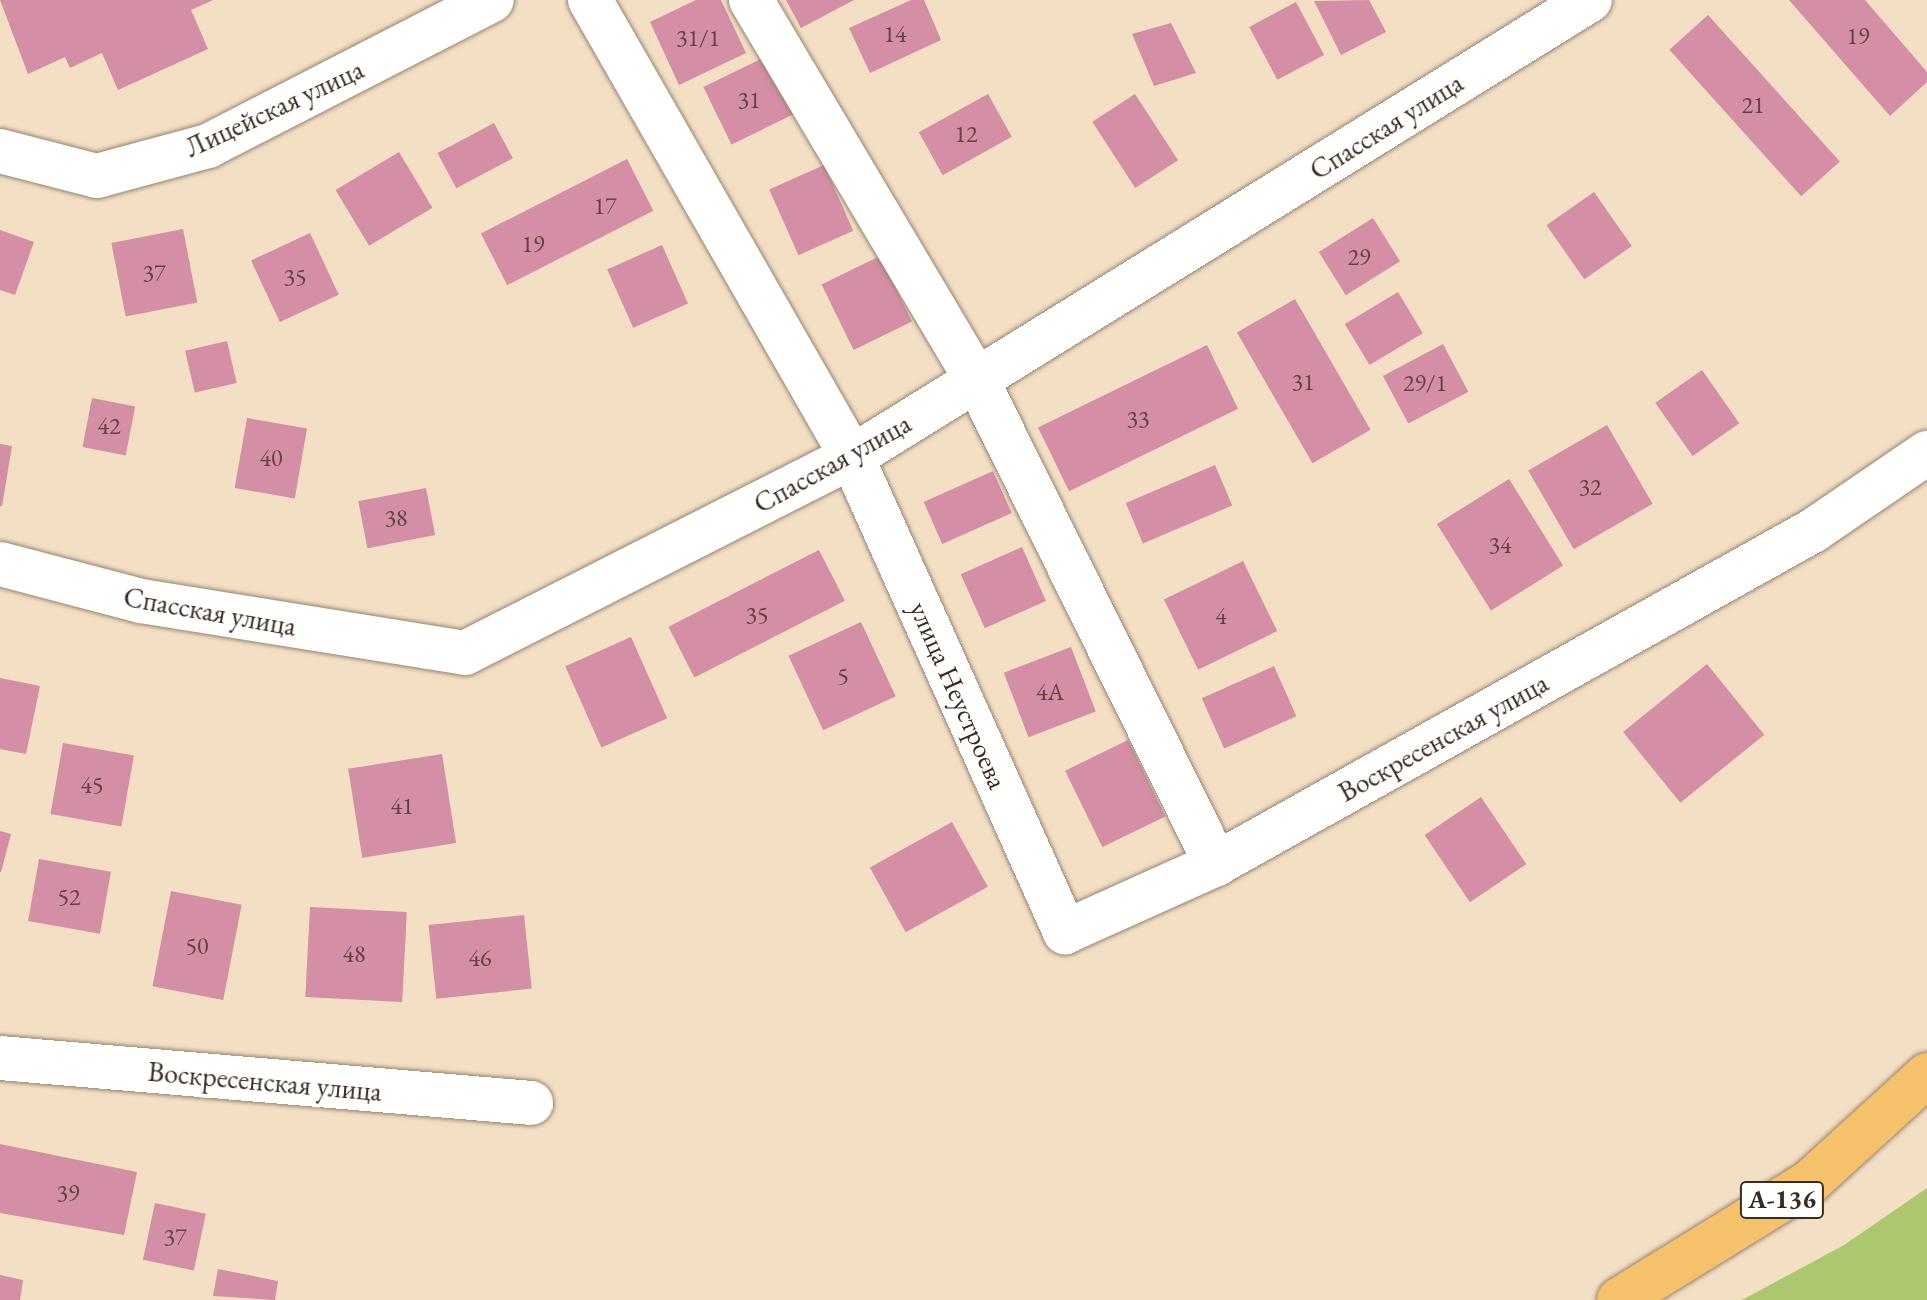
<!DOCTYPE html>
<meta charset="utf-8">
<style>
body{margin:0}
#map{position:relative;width:1927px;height:1300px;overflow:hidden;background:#f3dfc4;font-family:"EB Garamond",serif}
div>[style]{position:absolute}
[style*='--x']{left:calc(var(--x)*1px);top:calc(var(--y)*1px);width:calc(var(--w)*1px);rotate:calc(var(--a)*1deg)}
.green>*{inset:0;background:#acc86e}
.building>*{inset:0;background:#d48ea5;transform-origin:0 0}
.roads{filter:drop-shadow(0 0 2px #978471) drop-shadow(0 0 2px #978471)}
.minor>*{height:44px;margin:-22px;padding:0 22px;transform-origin:22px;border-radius:22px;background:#fff}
.major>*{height:44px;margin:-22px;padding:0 22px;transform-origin:22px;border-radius:22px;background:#f6c16b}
span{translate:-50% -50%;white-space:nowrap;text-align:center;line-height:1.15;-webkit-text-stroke:8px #fff;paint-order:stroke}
.number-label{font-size:24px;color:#614340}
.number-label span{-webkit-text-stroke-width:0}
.shield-label span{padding:2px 6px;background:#fff;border:2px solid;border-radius:6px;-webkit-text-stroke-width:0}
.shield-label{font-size:26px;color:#3b2a1e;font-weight:700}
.street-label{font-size:28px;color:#3b2a1e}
</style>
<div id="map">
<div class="green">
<i style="clip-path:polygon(1927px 1188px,1927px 1300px,1742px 1300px,1844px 1245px)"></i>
</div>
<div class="building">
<i style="clip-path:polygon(0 0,213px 0,191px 10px,208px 49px,118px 90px,102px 53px,70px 68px,65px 57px,28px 74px)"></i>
<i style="clip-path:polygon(696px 0,721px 0,746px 53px,679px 85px,650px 22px)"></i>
<i style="clip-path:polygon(786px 0,854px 0,801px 28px)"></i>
<i style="clip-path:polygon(911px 0,924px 0,941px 40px,870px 73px,849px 28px)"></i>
<i style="clip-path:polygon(1369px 0,1386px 32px,1341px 55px,1314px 1px)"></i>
<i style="clip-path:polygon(1789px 0,1865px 0,1927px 72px,1927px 82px,1890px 116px)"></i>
<i style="left:1296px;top:2px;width:60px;height:53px;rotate:62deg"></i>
<i style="left:1708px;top:15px;width:197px;height:52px;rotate:48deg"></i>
<i style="clip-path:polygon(1171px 23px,1196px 73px,1154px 86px,1132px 34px)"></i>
<i style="left:769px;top:55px;width:64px;height:73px;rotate:64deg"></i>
<i style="left:988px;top:94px;width:49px;height:79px;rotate:61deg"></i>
<i style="left:1135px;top:94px;width:79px;height:51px;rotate:57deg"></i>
<i style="left:494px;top:123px;width:40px;height:64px;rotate:62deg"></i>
<i style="left:399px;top:152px;width:65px;height:74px;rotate:59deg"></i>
<i style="left:627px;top:159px;width:58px;height:164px;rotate:63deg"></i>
<i style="left:824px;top:165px;width:72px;height:60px;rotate:66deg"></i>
<i style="left:1594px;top:192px;width:66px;height:58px;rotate:55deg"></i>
<i style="left:1373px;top:218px;width:51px;height:64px;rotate:58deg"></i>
<i style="left:183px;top:229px;width:75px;height:73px;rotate:79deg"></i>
<i style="clip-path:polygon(0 230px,34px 242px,15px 295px,0 290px)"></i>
<i style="left:310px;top:233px;width:68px;height:65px;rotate:65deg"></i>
<i style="left:662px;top:245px;width:64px;height:60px;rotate:66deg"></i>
<i style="left:880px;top:256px;width:73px;height:65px;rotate:64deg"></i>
<i style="left:1398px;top:292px;width:48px;height:62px;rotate:59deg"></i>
<i style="left:1295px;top:299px;width:151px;height:67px;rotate:60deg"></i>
<i style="left:227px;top:341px;width:43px;height:43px;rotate:77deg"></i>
<i style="left:1443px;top:344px;width:54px;height:68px;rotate:62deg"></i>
<i style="left:1207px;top:345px;width:71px;height:188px;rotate:64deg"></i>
<i style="left:1702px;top:370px;width:65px;height:57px;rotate:55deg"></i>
<i style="left:92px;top:398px;width:44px;height:50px;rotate:11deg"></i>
<i style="left:247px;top:418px;width:61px;height:71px;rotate:10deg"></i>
<i style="left:1607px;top:425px;width:91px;height:91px;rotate:60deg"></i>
<i style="clip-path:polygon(0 444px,12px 446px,2px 506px,0 506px)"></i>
<i style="left:1215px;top:465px;width:44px;height:97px;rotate:67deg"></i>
<i style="left:993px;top:471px;width:46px;height:76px;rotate:66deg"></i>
<i style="left:1509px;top:479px;width:102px;height:85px;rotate:58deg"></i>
<i style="left:426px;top:488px;width:48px;height:69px;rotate:79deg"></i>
<i style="left:1022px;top:547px;width:59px;height:67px;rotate:66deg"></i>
<i style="left:819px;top:550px;width:57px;height:169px;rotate:63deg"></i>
<i style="left:1243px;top:561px;width:78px;height:88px;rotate:64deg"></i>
<i style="left:861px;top:622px;width:82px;height:80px;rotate:65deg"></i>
<i style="left:631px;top:637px;width:89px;height:72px;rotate:66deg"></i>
<i style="left:1071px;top:647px;width:69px;height:72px;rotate:69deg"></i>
<i style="left:1707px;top:664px;width:91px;height:108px;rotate:51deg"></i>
<i style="left:1274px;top:666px;width:55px;height:79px;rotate:66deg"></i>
<i style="clip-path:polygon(0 678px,40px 686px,26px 754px,0 749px)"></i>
<i style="left:1128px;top:740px;width:85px;height:70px;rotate:64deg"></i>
<i style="left:63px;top:743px;width:72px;height:72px;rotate:10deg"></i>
<i style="left:442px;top:754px;width:90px;height:95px;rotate:81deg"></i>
<i style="left:1481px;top:797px;width:81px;height:68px;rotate:56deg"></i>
<i style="left:952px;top:822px;width:74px;height:94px;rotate:61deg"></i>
<i style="clip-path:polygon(0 831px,11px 834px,1px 872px,0 872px)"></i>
<i style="left:39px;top:859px;width:73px;height:63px;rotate:10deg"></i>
<i style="left:171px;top:891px;width:72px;height:97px;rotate:11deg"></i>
<i style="left:310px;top:907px;width:97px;height:90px;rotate:3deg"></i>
<i style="left:524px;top:915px;width:74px;height:96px;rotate:84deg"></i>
<i style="clip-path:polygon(0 1144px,137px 1172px,124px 1235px,0 1213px)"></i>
<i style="left:155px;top:1203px;width:52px;height:58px;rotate:12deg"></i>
<i style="clip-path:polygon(218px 1269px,278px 1281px,275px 1300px,213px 1296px)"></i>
<i style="clip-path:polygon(0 1275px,23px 1280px,20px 1300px,0 1300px)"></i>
</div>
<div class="roads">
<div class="minor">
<i style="--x:590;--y:0;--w:527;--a:60.17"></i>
<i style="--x:852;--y:457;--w:521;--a:65.85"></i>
<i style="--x:1065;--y:932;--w:166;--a:-24.2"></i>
<i style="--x:1216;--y:864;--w:685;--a:-29.18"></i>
<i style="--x:1814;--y:530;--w:137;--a:-34.3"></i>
<i style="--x:751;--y:0;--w:442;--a:59.3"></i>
<i style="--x:977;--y:380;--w:540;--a:63.72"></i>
<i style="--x:0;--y:151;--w:100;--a:14.5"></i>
<i style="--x:97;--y:176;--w:115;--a:-15.1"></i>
<i style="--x:208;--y:146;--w:319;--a:-27.2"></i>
<i style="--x:0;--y:564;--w:146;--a:14.7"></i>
<i style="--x:141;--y:601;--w:328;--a:9.1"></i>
<i style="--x:465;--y:653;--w:434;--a:-26.9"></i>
<i style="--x:852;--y:457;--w:868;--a:-31.77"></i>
<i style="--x:0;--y:1058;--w:533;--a:4.84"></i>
</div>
<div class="major">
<i style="--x:1619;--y:1300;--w:225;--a:-31.7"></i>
<i style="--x:1810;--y:1182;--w:159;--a:-42.4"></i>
</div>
</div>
<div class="number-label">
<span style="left:895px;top:34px">14</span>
<span style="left:1858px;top:36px">19</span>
<span style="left:698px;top:38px">31/1</span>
<span style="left:749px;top:100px">31</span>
<span style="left:1753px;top:105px">21</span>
<span style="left:966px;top:134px">12</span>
<span style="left:605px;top:206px">17</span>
<span style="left:533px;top:244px">19</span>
<span style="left:1359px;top:257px">29</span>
<span style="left:154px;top:273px">37</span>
<span style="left:295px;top:277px">35</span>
<span style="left:1303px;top:382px">31</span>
<span style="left:1425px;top:383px">29/1</span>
<span style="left:1138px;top:419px">33</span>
<span style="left:109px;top:426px">42</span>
<span style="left:271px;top:458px">40</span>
<span style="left:1590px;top:487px">32</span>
<span style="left:396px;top:518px">38</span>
<span style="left:1500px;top:545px">34</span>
<span style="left:757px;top:615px">35</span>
<span style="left:1221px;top:616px">4</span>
<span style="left:843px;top:676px">5</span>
<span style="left:1050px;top:692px">4А</span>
<span style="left:92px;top:785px">45</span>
<span style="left:402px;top:806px">41</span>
<span style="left:69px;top:897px">52</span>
<span style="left:197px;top:946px">50</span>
<span style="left:354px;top:954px">48</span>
<span style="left:480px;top:958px">46</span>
<span style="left:68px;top:1193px">39</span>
<span style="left:175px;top:1237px">37</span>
</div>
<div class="shield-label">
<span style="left:1782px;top:1200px">А-136</span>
</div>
<div class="street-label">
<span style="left:274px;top:108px;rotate:-25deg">Лицейская улица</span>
<span style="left:1386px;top:126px;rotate:-32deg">Спасская улица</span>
<span style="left:832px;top:463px;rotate:-29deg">Спасская улица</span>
<span style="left:210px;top:611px;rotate:10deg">Спасская улица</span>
<span style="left:959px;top:695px;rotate:66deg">улица Неустроева</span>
<span style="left:1443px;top:737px;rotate:-29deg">Воскресенская улица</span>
<span style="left:265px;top:1081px;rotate:5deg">Воскресенская улица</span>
</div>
</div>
